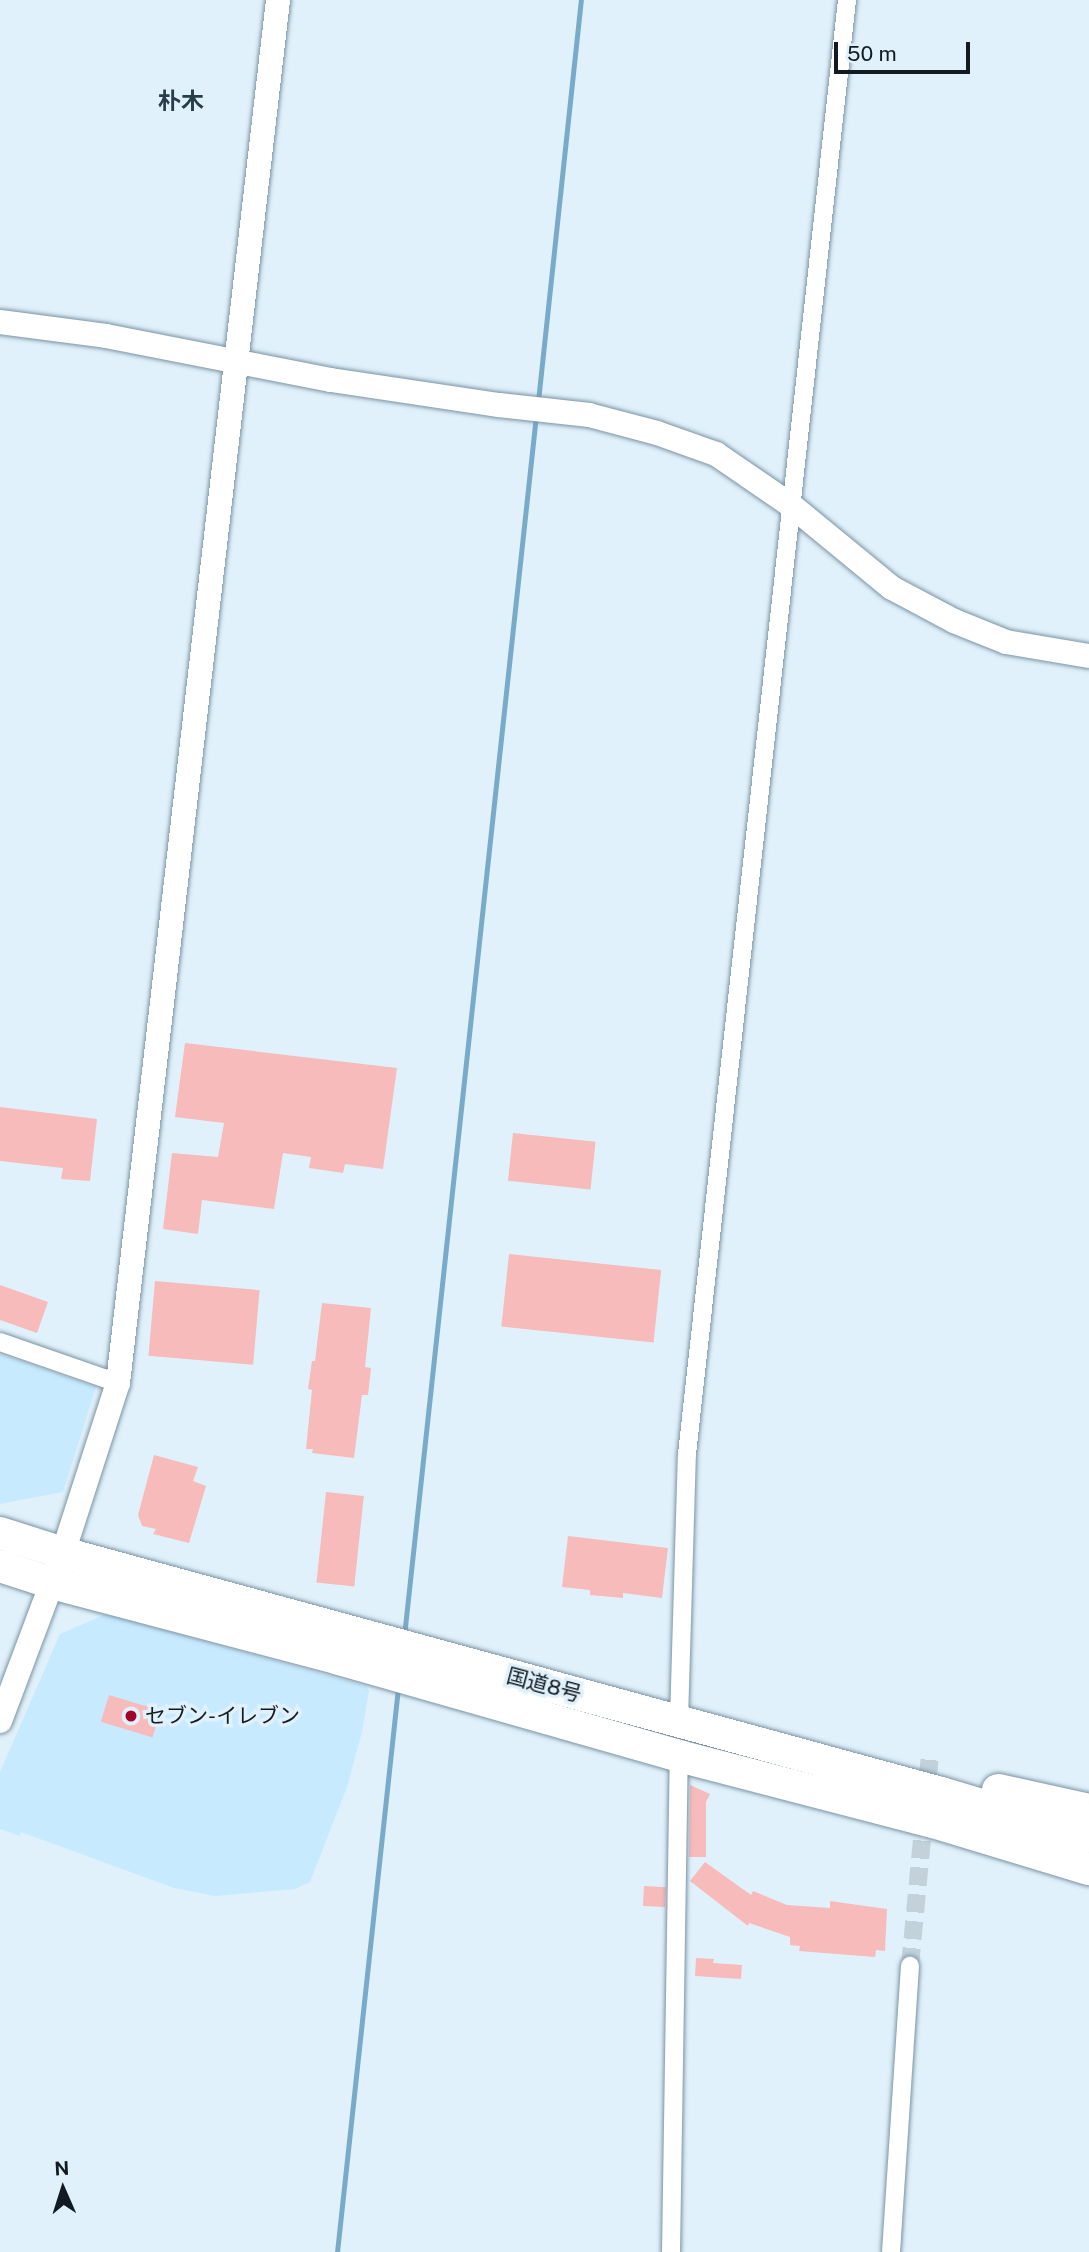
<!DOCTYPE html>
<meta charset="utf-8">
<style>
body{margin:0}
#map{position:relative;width:1089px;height:2252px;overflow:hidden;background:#e1f1fb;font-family:"Public Sans","Noto Sans JP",sans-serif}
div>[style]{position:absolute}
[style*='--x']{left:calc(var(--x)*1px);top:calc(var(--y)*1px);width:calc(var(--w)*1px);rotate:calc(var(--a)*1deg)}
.built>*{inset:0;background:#c8eaff}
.stream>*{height:5px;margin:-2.5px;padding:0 2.5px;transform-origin:2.5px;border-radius:2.5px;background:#79abc9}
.building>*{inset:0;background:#f6bbba;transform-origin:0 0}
.street-tunnel>*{height:18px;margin-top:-9px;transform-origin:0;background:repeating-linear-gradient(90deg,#c2d1da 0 18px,transparent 0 27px)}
.roads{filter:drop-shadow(0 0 2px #7b93a3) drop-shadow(0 0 2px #7b93a3)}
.street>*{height:18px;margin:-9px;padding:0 9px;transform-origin:9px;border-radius:9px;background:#fff}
.secondary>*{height:24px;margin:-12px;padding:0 12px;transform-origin:12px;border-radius:12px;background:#fff}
.highway>*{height:32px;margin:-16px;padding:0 16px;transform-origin:16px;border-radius:16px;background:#fff}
.dots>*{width:19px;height:19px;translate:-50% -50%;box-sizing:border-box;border:4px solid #e1f1fb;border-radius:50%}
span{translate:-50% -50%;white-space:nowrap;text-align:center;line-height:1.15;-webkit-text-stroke:7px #e1f1fb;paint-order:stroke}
.street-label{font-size:21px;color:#121b21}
.poi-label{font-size:21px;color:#121b21}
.left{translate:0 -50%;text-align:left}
.neighbourhood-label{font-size:23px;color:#273d4a;font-weight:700}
.north{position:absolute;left:28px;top:2154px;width:70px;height:70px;-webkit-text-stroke:5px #e1f1fb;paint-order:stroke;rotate:357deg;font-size:19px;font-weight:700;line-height:28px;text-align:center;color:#121b21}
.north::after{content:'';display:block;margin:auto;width:24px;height:32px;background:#121b21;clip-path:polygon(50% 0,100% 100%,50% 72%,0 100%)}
.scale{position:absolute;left:834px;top:42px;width:136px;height:32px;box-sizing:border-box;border:4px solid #121b21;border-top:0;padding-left:9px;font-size:21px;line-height:24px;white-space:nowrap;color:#121b21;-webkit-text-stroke:5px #e1f1fb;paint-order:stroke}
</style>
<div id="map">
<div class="built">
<i style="clip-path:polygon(0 1354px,96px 1387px,63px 1492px,0 1504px)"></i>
<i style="clip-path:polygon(106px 1614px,366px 1686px,369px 1691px,362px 1732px,347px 1787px,310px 1882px,295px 1889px,215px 1896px,174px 1888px,21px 1832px,20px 1836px,0 1829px,0 1772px,60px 1634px)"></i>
</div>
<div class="stream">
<i style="--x:538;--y:401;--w:403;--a:-83.9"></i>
<i style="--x:404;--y:1636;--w:1229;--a:-83.83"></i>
<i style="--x:337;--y:2252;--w:567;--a:-83.83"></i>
</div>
<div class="building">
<i style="clip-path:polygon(185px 1043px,397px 1068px,383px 1169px,345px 1164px,343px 1173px,309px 1168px,311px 1157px,283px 1153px,274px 1209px,202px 1200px,198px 1234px,163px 1229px,172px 1153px,218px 1157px,224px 1123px,175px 1117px)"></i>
<i style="clip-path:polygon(0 1107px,97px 1119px,90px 1181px,61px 1179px,63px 1168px,0 1161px)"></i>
<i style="left:513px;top:1133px;width:83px;height:48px;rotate:6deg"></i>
<i style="left:509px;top:1254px;width:153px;height:73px;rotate:6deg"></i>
<i style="left:155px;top:1281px;width:105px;height:75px;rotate:5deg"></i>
<i style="clip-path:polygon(0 1285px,48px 1302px,37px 1333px,0 1320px)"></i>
<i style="clip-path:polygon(322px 1303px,371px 1308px,365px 1367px,371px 1368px,368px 1395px,362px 1395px,354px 1458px,312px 1453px,313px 1449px,306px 1449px,312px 1390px,308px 1389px,312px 1361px,315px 1361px)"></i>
<i style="clip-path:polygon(154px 1455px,198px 1467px,193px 1481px,206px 1486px,189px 1543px,153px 1534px,156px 1529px,142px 1526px,138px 1515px)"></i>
<i style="left:326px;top:1492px;width:38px;height:91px;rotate:6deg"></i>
<i style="clip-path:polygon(568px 1536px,668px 1548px,662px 1598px,623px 1593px,623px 1598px,590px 1595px,590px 1590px,562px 1587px)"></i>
<i style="left:109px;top:1695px;width:54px;height:28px;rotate:17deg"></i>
<i style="clip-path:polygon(690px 1785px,710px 1794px,706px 1802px,706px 1857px,689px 1857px)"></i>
<i style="clip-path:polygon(705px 1862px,751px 1895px,753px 1891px,787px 1905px,830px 1908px,830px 1901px,887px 1909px,885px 1951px,876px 1950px,875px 1957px,799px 1951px,800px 1946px,790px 1945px,790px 1937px,749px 1923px,748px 1926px,690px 1881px)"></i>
<i style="left:644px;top:1886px;width:22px;height:20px;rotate:3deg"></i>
<i style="clip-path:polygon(696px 1958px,714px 1959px,713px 1963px,742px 1965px,741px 1979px,695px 1976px)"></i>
</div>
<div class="street-tunnel">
<i style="--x:910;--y:1966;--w:211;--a:-84.6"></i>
</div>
<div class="roads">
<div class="street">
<i style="--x:0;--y:1342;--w:125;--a:19.2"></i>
<i style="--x:679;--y:1720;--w:266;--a:-88.3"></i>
<i style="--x:687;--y:1454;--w:1463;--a:-83.72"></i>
<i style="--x:671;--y:2252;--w:496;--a:-89.1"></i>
<i style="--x:891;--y:2252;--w:287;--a:-86.2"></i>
</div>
<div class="secondary">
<i style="--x:0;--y:322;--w:107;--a:7.5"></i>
<i style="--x:106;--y:336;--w:229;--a:11.1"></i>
<i style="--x:331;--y:380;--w:170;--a:8.5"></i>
<i style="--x:499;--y:405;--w:91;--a:6.3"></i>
<i style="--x:589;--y:415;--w:70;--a:14.8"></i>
<i style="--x:657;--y:433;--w:63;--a:19.6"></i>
<i style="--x:716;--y:454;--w:92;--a:34.4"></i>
<i style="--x:792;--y:506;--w:129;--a:39.4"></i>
<i style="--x:892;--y:588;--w:70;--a:28"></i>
<i style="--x:954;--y:621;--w:56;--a:22"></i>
<i style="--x:1006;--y:642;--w:84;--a:9.6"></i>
<i style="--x:0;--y:1721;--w:179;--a:-69.4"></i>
<i style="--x:63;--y:1553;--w:179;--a:-72.1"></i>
<i style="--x:118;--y:1383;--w:1392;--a:-83.4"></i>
</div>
<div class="highway">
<i style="--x:0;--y:1533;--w:66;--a:17.6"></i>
<i style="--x:63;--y:1553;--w:910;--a:15.29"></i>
<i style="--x:941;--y:1793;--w:154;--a:16.6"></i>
<i style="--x:0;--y:1566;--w:55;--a:18.1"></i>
<i style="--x:52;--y:1583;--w:297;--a:14.8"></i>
<i style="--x:339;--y:1659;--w:354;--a:15.9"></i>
<i style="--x:679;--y:1756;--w:262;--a:14.6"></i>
<i style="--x:933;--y:1822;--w:163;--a:16.8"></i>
<i style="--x:998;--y:1790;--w:93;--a:12.4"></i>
</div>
</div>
<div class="dots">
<i style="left:131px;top:1716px;background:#a3052a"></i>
</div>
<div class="street-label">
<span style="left:544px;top:1685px;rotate:15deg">国道8号</span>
</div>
<div class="poi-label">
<span class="left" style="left:145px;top:1716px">セブン-イレブン</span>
</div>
<div class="neighbourhood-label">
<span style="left:181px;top:101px">朴木</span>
</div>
<div class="north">N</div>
<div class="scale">50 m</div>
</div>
